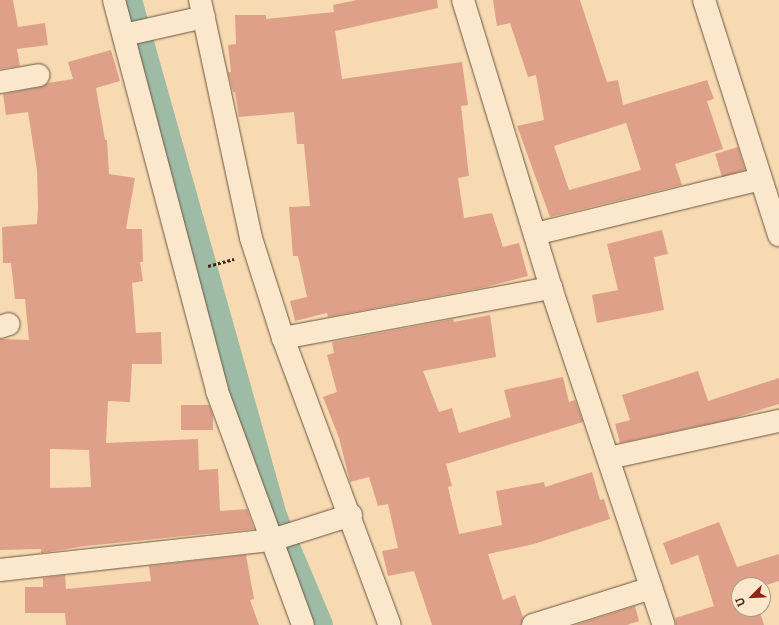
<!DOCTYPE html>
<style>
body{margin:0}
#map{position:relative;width:779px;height:625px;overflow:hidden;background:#f7dab1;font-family:"IM FELL DW Pica",serif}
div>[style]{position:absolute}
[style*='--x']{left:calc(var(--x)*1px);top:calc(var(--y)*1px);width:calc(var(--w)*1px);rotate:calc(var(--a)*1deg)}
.canal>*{height:26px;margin:-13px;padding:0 13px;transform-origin:13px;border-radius:13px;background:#9ebba6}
.building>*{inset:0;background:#dfa08a;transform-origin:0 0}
.path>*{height:2.5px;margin-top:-1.25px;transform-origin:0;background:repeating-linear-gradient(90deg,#3e291a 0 3px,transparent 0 5px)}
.roads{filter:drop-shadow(0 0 1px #6c5540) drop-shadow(0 0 1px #6c5540)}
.minor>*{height:22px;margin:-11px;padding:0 11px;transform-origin:11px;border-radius:11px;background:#fae7cc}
span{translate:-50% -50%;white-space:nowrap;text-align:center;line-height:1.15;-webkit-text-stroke:3px #fae7cc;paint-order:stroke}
.north{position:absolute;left:731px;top:577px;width:40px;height:40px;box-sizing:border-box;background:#fae7cc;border:1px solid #af9b85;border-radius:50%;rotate:246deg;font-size:11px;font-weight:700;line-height:16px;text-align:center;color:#3e291a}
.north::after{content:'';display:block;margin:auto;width:14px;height:18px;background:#8f2418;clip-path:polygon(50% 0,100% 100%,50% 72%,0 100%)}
</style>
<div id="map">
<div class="canal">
<i style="--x:129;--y:0;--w:536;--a:74.3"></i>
<i style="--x:274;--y:516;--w:118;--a:67.1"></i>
</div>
<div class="building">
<i style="clip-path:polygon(0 0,13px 0,18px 27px,45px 23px,48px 45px,17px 49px,20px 66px,0 69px)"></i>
<i style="clip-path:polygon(357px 0,437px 0,438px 8px,335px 31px,342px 79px,462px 62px,468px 105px,461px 106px,469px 176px,458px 178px,464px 218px,492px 213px,503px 247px,519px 243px,528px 276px,486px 287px,328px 317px,327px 313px,295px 321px,290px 301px,307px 297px,298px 256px,293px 256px,289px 207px,310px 206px,304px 144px,297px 144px,294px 112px,239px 117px,235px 92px,233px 92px,228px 72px,231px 72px,228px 45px,236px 44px,235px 15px,266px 15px,266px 19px,334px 12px,333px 5px)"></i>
<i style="clip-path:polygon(evenodd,493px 0,580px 0,607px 82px,618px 80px,623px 105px,707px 80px,714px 99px,707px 101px,723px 149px,675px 164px,682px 185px,550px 217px,517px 126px,544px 120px,536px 75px,528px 77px,510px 23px,497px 26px,493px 0,625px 119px,641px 170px,569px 190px,554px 146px,626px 123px,625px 119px)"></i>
<i style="clip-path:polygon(evenodd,111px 50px,120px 81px,96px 88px,105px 140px,107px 140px,109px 174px,135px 178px,126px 229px,142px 229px,143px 262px,140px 262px,143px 281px,132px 283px,136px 333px,161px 332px,162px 364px,132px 364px,130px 402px,108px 401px,106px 443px,198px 439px,199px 470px,218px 469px,220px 511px,247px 509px,254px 529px,86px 546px,41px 553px,41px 549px,0 550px,0 339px,29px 340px,25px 299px,15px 299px,11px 263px,3px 263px,2px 227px,37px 224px,38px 207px,37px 170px,28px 112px,6px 115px,3px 94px,40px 87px,48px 83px,73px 79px,68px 62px,111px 50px,50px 449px,89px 450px,91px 487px,50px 488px,50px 449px)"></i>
<i style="left:738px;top:147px;width:24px;height:24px;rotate:73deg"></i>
<i style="clip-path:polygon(662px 230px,668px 254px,654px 257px,664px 310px,597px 323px,592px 295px,618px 290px,607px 244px)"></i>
<i style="clip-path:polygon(490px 315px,496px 357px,423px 371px,439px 412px,452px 408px,459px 433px,511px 417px,504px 390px,563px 377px,569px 402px,575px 400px,583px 422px,446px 464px,452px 486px,448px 487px,459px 534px,502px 525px,496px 491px,544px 482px,545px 487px,592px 472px,600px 500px,604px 499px,610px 519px,534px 544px,488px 554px,503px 600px,515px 595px,523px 617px,521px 625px,432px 625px,414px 571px,388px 576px,382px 551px,398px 548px,388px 504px,378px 506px,369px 477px,350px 482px,339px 438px,323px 397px,337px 392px,327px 355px,334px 353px,332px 342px,453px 319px,454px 322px)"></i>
<i style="clip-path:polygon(698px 371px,708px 401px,779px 378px,779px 404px,731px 419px,620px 443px,615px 424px,630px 420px,622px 395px)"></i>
<i style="clip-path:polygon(181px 405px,209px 405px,213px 415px,213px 430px,181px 430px)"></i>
<i style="clip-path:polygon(719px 522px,737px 567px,779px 554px,779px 581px,763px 586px,739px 585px,739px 609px,759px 609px,764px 625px,676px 625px,675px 618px,714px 606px,698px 555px,671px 565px,663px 543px)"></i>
<i style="clip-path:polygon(246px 555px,254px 599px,250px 600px,259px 625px,66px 625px,65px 613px,25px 613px,25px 587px,43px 587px,43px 578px,65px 575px,66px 589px,151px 581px,149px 566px)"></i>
<i style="clip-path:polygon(635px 606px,639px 621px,627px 625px,575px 625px)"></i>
</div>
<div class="path">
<i style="--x:208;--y:266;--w:27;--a:-15"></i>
</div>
<div class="roads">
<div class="minor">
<i style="--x:114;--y:0;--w:404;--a:75.2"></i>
<i style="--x:217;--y:391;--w:249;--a:69.8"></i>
<i style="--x:200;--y:0;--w:243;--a:77.9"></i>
<i style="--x:251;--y:238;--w:105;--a:72.3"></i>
<i style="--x:283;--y:338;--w:306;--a:69.6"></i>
<i style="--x:463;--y:0;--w:301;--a:73"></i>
<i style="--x:551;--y:288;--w:355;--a:71.5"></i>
<i style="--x:704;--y:0;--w:247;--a:72.3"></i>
<i style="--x:124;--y:35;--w:82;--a:-12.7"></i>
<i style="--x:0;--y:82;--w:39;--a:-10"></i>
<i style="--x:535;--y:234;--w:232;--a:-13.7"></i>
<i style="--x:0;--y:327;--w:9;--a:-18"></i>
<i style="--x:283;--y:338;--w:273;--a:-10.6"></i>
<i style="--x:609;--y:458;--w:174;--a:-12.3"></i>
<i style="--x:0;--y:570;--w:274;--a:-6.3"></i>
<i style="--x:272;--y:540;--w:83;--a:-17.6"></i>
<i style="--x:533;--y:625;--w:124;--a:-17.4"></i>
</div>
</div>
<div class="north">U</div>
</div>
